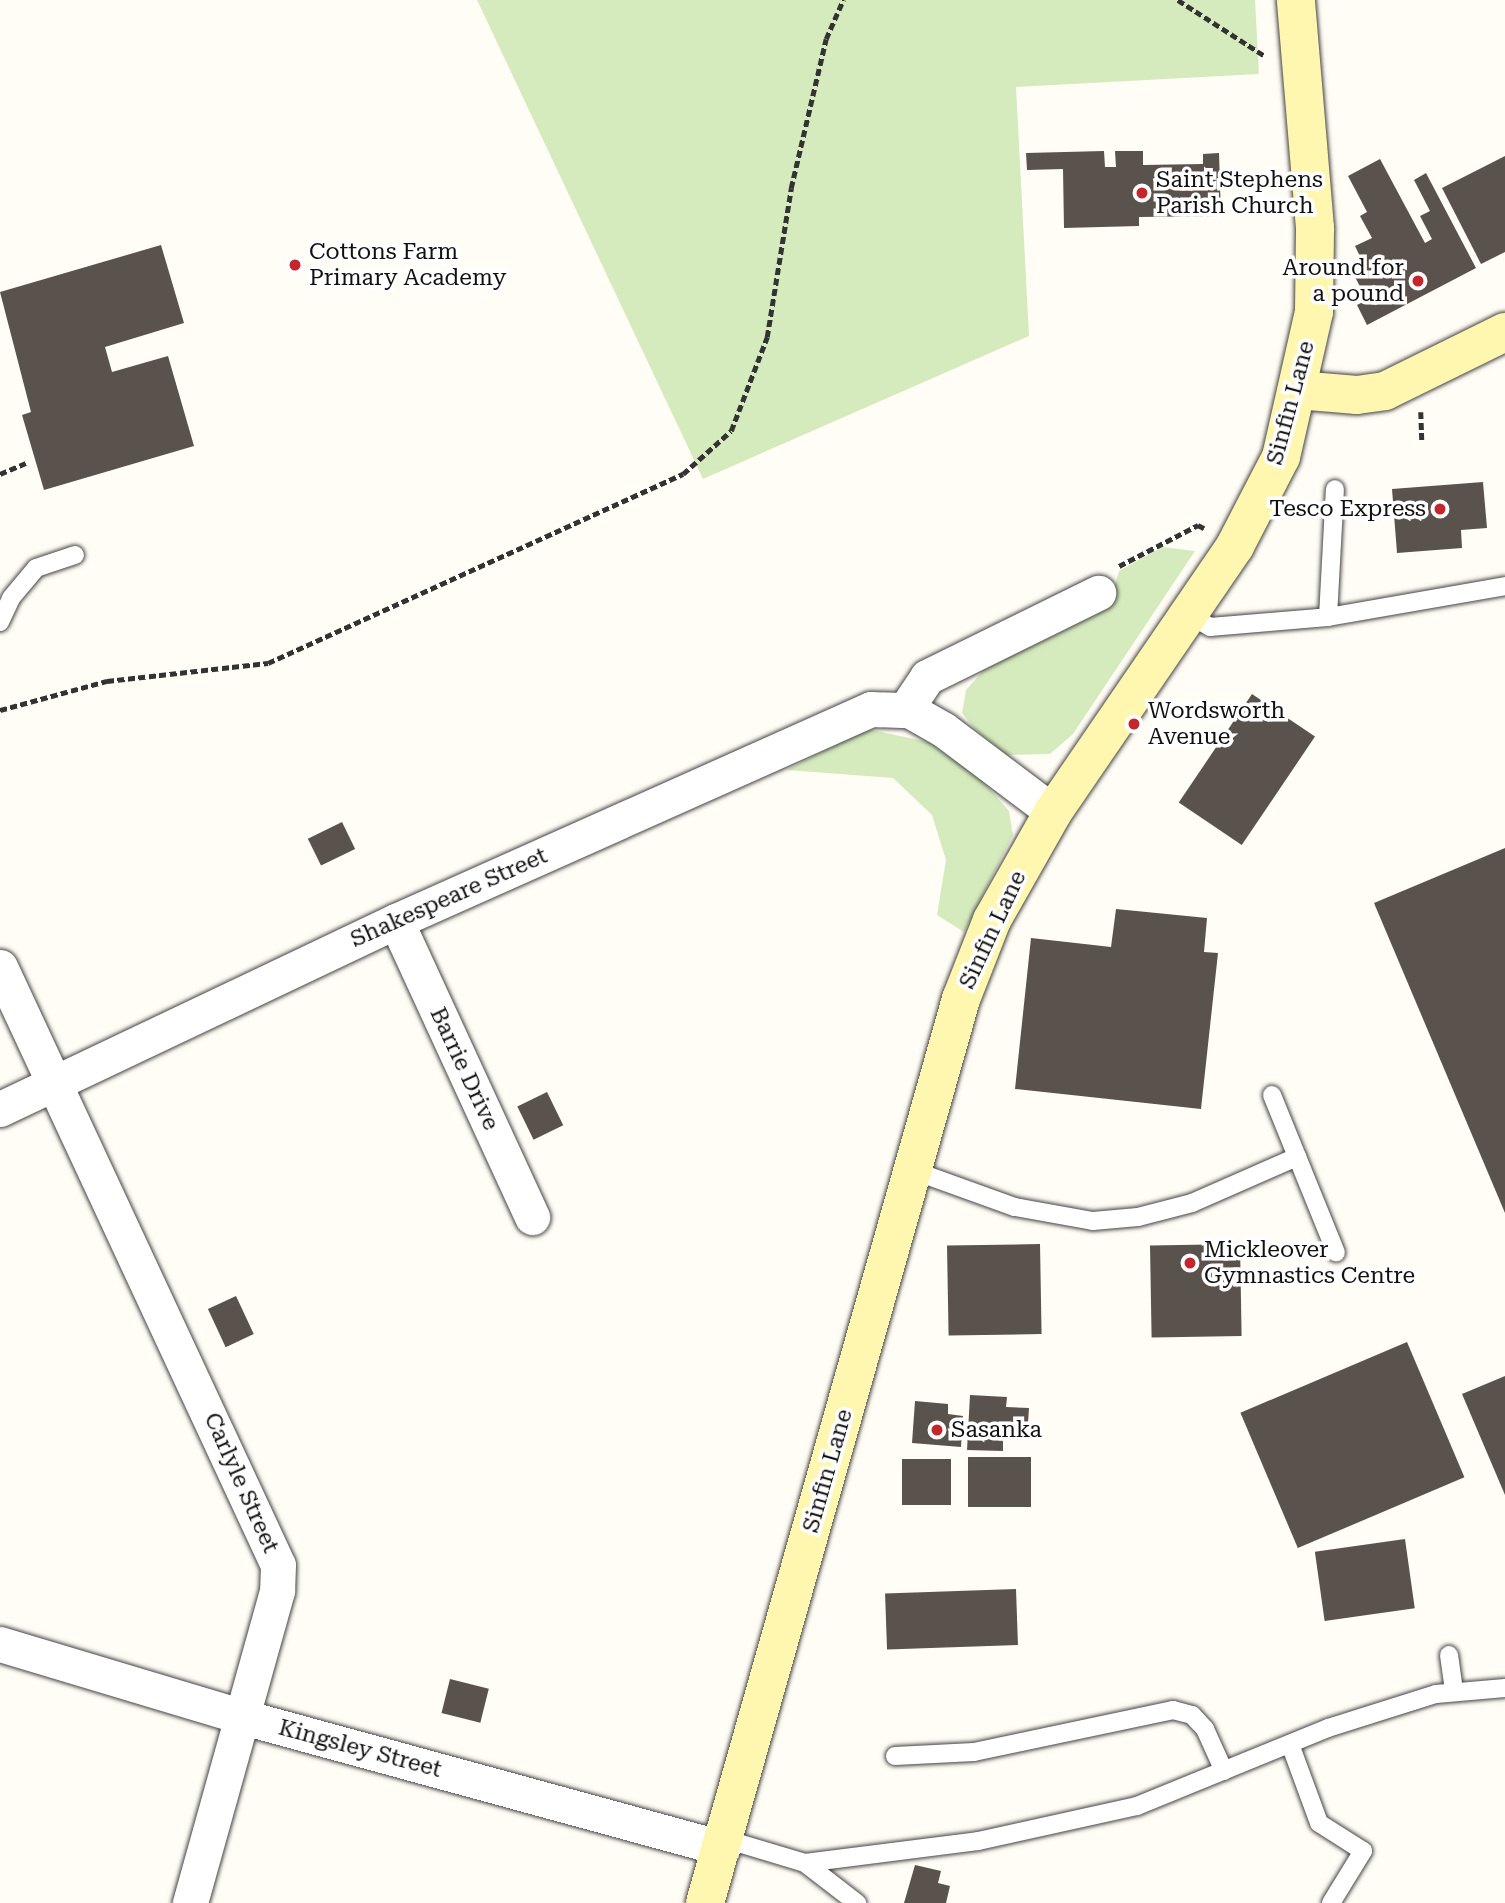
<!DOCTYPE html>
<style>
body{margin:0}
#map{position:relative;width:1505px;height:1903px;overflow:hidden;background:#fffdf5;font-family:"Roboto Serif",serif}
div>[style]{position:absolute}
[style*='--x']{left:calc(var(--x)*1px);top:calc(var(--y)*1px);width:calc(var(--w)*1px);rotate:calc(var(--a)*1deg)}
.green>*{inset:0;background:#d5ebbd}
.building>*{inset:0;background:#5a524d;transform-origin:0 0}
.path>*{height:4.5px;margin-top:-2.25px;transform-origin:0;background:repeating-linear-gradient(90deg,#333 0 7px,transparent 0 10.5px)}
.roads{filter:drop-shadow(0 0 2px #444) drop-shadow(0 0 2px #444)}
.lane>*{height:18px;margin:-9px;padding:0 9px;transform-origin:9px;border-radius:9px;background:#fff}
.street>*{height:35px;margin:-17.5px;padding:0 17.5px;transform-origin:17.5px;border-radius:17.5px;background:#fff}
.secondary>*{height:38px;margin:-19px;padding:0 19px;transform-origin:19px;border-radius:19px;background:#fff6b0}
.dots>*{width:19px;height:19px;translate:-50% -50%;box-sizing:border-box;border:4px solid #fff;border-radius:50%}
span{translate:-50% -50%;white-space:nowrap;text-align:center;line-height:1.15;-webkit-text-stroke:7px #fff;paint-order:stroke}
.poi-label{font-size:23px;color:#111}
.left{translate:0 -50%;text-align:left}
.right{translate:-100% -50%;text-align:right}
.street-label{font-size:23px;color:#111}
</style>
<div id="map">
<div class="green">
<i style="clip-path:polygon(477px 0,1255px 0,1259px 74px,1016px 87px,1029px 336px,703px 479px)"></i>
<i style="clip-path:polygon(1162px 547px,1195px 551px,1073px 734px,1050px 754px,1007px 755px,975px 729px,962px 713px,966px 690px,984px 670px,1108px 609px,1119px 571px)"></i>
<i style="clip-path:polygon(867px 729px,928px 742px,981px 779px,1009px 811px,1013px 835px,964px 932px,937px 915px,946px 860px,932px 815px,893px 778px,787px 770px)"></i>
</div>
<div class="building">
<i style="clip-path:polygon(1104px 151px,1105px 167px,1116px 167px,1115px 151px,1143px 151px,1143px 165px,1203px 164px,1203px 154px,1219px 153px,1221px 216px,1139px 217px,1139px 226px,1064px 228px,1063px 169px,1027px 170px,1026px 153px)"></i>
<i style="clip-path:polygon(1505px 156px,1505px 252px,1481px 264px,1442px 188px)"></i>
<i style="clip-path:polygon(1380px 159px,1425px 243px,1432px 239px,1420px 216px,1430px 211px,1414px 180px,1426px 173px,1476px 268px,1367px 325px,1357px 305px,1367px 300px,1355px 277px,1367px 271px,1355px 246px,1372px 238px,1360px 216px,1367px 212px,1348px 176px)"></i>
<i style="clip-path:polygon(161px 245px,184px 323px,105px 347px,112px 372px,168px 356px,194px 446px,44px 490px,22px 415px,31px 412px,0 292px)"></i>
<i style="clip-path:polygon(1483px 482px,1487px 528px,1461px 530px,1462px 548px,1397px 553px,1392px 489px)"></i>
<i style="left:1252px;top:694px;width:76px;height:131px;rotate:34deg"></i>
<i style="left:342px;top:822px;width:30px;height:38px;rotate:64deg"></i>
<i style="clip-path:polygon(1505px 848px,1505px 1213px,1374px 903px)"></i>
<i style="clip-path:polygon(1116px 909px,1207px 918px,1204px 952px,1218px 953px,1201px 1109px,1015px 1089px,1031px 938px,1111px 947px)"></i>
<i style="left:547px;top:1092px;width:37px;height:33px;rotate:64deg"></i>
<i style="left:1040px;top:1244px;width:90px;height:93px;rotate:89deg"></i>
<i style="left:1240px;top:1244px;width:92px;height:90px;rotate:89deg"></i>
<i style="left:236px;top:1296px;width:42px;height:31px;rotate:65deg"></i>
<i style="left:1407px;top:1342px;width:147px;height:181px;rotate:67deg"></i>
<i style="clip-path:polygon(1505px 1376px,1505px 1495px,1462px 1394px)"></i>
<i style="clip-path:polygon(970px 1395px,1007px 1397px,1006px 1407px,1029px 1408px,1027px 1438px,1003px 1437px,1003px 1451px,967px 1450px)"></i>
<i style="clip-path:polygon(915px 1401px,948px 1404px,948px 1414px,963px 1416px,961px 1447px,912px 1443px)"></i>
<i style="left:968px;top:1457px;width:63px;height:50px"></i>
<i style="left:902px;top:1459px;width:49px;height:46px"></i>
<i style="left:1405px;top:1539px;width:70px;height:91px;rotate:82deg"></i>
<i style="left:1016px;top:1589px;width:56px;height:131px;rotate:88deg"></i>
<i style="left:450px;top:1679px;width:40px;height:35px;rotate:14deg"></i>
<i style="clip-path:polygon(915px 1865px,941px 1871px,938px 1883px,950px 1886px,946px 1903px,904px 1903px)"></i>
</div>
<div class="path">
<i style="--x:1178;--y:0;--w:103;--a:32.8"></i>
<i style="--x:1421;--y:412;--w:31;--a:88"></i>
<i style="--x:0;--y:474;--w:28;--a:-23"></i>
<i style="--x:1119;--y:566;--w:89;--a:-27.4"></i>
<i style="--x:1198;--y:525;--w:7;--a:27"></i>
<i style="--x:0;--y:710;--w:111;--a:-15.2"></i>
<i style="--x:107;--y:681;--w:162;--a:-6.4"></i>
<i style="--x:268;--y:663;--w:456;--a:-24.5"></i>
<i style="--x:683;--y:474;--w:64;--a:-41.9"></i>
<i style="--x:731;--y:431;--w:101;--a:-69"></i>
<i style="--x:767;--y:337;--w:151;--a:-80.8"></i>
<i style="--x:791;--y:188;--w:153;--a:-76.8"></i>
<i style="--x:826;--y:39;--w:43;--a:-66.4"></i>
</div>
<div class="roads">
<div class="lane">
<i style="--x:1186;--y:613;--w:28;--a:30"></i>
<i style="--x:1210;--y:627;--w:118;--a:-4.8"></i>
<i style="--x:1328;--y:617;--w:180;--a:-9.9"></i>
<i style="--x:1328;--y:617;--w:128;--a:-86.9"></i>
<i style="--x:0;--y:622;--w:26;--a:-65"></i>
<i style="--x:11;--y:598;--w:39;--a:-50"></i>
<i style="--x:36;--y:568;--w:41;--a:-18.4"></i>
<i style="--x:1272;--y:1095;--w:170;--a:67.9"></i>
<i style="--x:912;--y:1170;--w:109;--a:19.8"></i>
<i style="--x:1015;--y:1207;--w:79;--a:10.2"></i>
<i style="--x:1093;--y:1221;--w:45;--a:-5.1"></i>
<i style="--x:1138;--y:1217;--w:56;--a:-14.5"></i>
<i style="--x:1192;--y:1203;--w:115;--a:-23.7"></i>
<i style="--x:1449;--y:1655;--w:36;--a:82"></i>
<i style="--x:1290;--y:1744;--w:84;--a:69.8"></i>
<i style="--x:1319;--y:1823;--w:52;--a:32.5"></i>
<i style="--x:1363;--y:1851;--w:61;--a:121.6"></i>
<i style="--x:895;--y:1756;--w:79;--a:-2.9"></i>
<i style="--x:974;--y:1752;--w:203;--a:-11.9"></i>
<i style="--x:1173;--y:1710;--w:20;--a:15"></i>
<i style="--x:1192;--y:1715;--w:19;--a:47"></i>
<i style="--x:1205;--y:1729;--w:46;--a:65.7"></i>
<i style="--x:725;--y:1839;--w:84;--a:16.7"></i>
<i style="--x:805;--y:1863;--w:66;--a:37.6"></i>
<i style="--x:805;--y:1863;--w:174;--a:-7.2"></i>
<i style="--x:978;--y:1841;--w:163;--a:-12.4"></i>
<i style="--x:1137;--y:1806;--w:206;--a:-22.2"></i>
<i style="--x:1328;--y:1728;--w:113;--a:-17.5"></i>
<i style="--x:1436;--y:1694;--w:69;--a:-5"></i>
</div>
<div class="street">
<i style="--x:905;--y:710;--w:40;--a:-56"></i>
<i style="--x:927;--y:677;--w:191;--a:-26.2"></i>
<i style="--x:396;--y:921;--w:326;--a:65.3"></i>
<i style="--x:0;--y:967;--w:659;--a:65.07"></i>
<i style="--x:278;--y:1565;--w:26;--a:92"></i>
<i style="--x:277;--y:1591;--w:324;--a:105.6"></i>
<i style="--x:0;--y:1109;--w:438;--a:-25.4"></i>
<i style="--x:396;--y:921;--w:520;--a:-24.05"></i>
<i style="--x:871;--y:709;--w:38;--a:2"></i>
<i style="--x:909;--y:710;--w:40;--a:29.7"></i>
<i style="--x:944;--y:730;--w:136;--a:37"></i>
<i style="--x:0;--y:1644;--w:254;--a:16.7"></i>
<i style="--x:243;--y:1717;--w:497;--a:15.3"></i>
</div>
<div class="secondary">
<i style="--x:1297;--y:390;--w:60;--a:4.8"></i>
<i style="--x:1357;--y:395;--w:28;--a:-8"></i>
<i style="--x:1385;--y:391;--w:134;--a:-26.2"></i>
<i style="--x:705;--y:1903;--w:940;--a:-74.19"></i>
<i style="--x:961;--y:999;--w:85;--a:-68.6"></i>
<i style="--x:992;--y:920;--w:124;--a:-60.5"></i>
<i style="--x:1053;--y:812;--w:322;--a:-55.6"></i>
<i style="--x:1235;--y:546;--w:100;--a:-62.7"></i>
<i style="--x:1281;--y:457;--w:149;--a:-77.2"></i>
<i style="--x:1314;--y:312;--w:84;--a:-89.3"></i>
<i style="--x:1315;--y:228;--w:229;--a:-94.8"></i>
</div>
</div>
<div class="dots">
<i style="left:1142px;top:193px;background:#c4262e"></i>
<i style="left:295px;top:265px;background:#c4262e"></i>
<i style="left:1418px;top:281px;background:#c4262e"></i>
<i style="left:1440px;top:509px;background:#c4262e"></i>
<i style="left:1134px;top:724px;background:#c4262e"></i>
<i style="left:1190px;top:1263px;background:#c4262e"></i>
<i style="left:937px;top:1430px;background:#c4262e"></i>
</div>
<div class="poi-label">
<span class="left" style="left:1156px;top:193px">Saint Stephens<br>Parish Church</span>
<span class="left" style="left:309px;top:265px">Cottons Farm<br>Primary Academy</span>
<span class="right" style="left:1404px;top:281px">Around for<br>a pound</span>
<span class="right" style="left:1426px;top:509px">Tesco Express</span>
<span class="left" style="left:1148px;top:724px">Wordsworth<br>Avenue</span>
<span class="left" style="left:1204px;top:1263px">Mickleover<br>Gymnastics Centre</span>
<span class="left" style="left:951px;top:1430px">Sasanka</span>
</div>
<div class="street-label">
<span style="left:1291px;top:403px;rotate:-75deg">Sinfin Lane</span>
<span style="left:449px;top:898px;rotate:-24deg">Shakespeare Street</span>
<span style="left:993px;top:930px;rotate:-65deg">Sinfin Lane</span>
<span style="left:464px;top:1069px;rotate:65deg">Barrie Drive</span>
<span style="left:828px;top:1471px;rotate:-74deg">Sinfin Lane</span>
<span style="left:241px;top:1483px;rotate:66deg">Carlyle Street</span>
<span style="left:360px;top:1749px;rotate:15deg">Kingsley Street</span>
</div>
</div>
